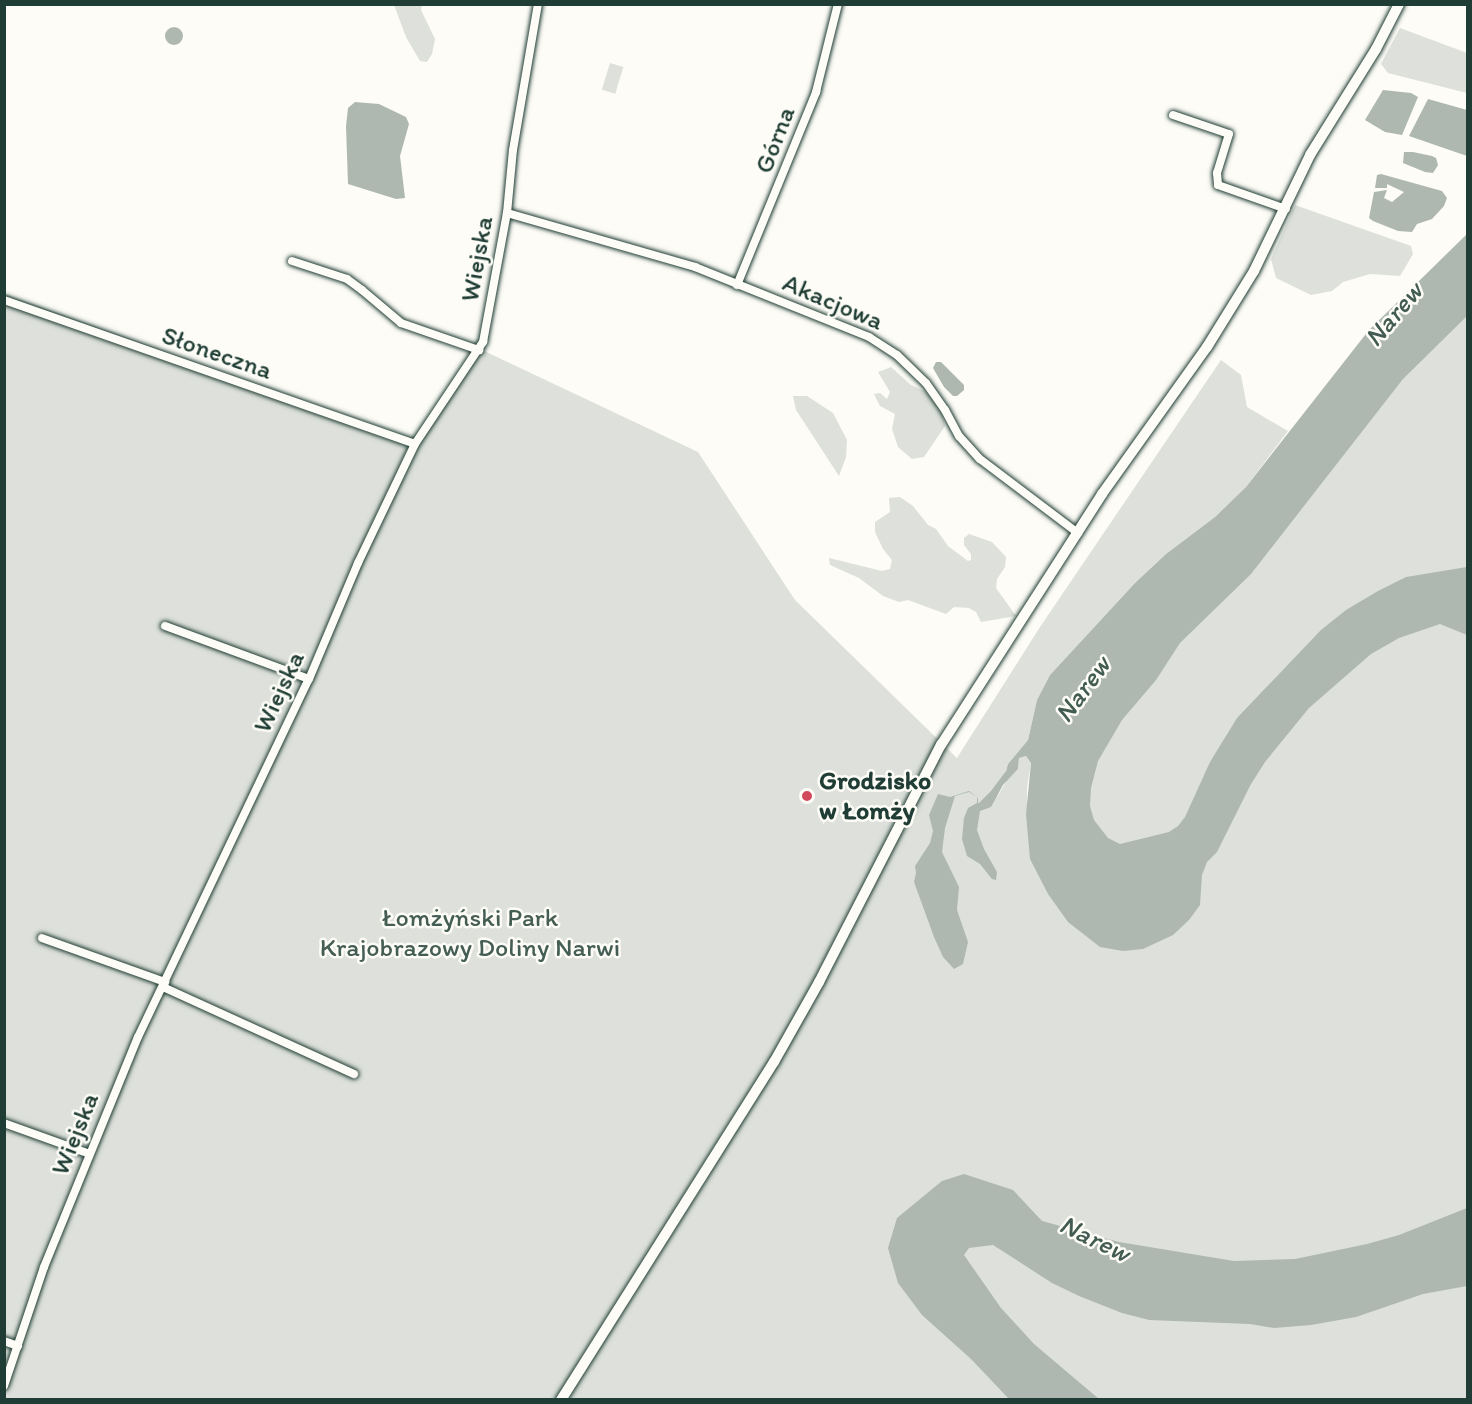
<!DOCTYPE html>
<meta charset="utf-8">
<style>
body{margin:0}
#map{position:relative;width:1472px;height:1404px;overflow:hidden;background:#fdfcf7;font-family:Itim,sans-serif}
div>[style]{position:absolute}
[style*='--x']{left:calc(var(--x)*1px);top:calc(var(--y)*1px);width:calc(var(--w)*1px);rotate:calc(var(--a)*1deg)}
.green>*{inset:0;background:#dde0db;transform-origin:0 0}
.water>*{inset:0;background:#aeb8b1}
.round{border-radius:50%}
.roads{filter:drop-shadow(0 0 2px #1f3d34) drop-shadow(0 0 2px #1f3d34)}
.street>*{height:8px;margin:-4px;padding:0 4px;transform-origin:4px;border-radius:4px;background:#fdfcf7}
.secondary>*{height:10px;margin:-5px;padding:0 5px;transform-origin:5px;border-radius:5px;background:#fdfcf7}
.dots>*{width:16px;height:16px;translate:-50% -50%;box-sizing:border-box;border:3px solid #fdfcf7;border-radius:50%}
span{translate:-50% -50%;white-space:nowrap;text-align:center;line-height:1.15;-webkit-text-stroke:5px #fdfcf7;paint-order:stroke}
.street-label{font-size:26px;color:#1f3d34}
.poi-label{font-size:26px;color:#1f3d34;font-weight:700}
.left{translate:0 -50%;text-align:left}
.park-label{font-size:26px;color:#455e55}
.water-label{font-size:27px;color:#435c53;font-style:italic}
.frame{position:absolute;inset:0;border:6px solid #1f3d34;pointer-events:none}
</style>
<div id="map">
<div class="green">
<i style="clip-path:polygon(394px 5px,422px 5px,421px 10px,435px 39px,432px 54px,427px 62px,420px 61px,406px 37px)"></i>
<i style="clip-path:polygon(1400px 28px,1467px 53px,1467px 93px,1388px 73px,1381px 64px)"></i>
<i style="left:610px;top:63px;width:14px;height:28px;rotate:17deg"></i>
<i style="clip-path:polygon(1295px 205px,1411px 246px,1413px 254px,1400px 276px,1370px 274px,1343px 282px,1332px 291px,1311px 295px,1276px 278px,1271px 259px)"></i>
<i style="clip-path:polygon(5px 294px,420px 443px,480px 349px,698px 452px,795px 600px,957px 758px,1040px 627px,1221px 360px,1241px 375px,1247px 407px,1288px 431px,1246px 487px,1215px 517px,1166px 554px,1135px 583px,1050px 675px,1037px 700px,1028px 740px,1008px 764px,997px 797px,1007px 780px,1018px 769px,1019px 758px,1026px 756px,1031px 763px,1027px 788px,1027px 825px,1054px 706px,1467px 294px,1467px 1399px,5px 1399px)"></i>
<i style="clip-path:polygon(891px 367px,911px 385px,926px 392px,941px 410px,945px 426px,924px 457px,912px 459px,898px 447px,892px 429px,895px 414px,880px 406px,874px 394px,880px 393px,887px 399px,890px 392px,878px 372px)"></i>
<i style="clip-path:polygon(793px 396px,807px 396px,833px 413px,847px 440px,846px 457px,839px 476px,796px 410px)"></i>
<i style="clip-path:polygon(900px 497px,913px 506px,928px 525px,936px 529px,948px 546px,968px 561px,971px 560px,971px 554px,964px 545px,964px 538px,969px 534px,992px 542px,1006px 557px,1005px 567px,997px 579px,996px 588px,1016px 616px,981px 622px,976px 612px,969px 608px,954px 607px,946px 614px,908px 600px,899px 602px,883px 596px,859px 578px,830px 565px,829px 558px,882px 571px,890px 569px,892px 560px,883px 549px,875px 532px,875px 522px,890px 512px,889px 498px)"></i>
</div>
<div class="water">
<i class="round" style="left:165px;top:27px;width:18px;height:18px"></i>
<i style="clip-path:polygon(1383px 90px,1411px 93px,1418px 97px,1402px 135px,1385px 132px,1365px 120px)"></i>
<i style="clip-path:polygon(1428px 99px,1467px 110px,1467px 156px,1409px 136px)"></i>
<i style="clip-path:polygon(355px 102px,379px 104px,406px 117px,409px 124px,400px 156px,405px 198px,396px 199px,348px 184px,346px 126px,348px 108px)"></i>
<i style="clip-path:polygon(1404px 152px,1413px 152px,1432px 156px,1436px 158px,1438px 165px,1433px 173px,1425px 172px,1403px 163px)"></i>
<i style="clip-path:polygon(1381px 174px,1442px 191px,1447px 198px,1444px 206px,1432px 219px,1417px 224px,1412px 232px,1398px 231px,1373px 221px,1369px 218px,1374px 192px,1387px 190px,1384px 198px,1392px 202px,1404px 192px,1387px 184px,1387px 188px,1375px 188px,1377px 175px)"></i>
<i style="clip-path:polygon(1467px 234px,1467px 316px,1403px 379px,1251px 574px,1180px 643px,1156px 680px,1122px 720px,1098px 761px,1091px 788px,1090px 806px,1094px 820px,1108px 838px,1120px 844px,1169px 832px,1178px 826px,1185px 817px,1210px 762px,1237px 718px,1321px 630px,1346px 610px,1378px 591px,1406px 577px,1467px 567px,1467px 635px,1440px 624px,1399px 638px,1371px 654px,1309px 708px,1265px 762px,1251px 784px,1217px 852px,1207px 862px,1202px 875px,1200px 905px,1189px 920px,1173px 935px,1143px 949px,1123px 951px,1100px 947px,1068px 922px,1048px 894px,1030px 859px,1026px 814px,1031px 763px,1026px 756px,1019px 758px,1018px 769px,1003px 785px,991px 807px,980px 811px,977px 830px,984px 849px,997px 872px,996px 880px,992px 879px,980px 864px,967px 856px,962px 839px,964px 818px,968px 808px,977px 803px,977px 797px,969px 792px,955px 796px,945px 828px,942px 852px,959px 887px,957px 910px,968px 942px,963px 964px,954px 969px,943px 957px,934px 937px,914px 882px,916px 873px,915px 866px,930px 843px,933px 831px,929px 815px,938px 794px,950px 797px,969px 791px,977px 797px,978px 799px,978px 803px,979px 803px,991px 791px,1006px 771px,1008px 764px,1028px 740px,1037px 700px,1050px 675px,1135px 583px,1166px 554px,1215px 517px,1246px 487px,1369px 330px)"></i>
<i style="clip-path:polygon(936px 362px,941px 362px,964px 385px,964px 390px,957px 396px,953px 396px,944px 387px,933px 368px)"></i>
<i style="clip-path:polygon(964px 1174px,1013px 1190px,1042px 1221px,1119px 1242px,1234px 1261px,1295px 1259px,1367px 1244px,1399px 1235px,1467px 1208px,1467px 1286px,1423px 1294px,1356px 1317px,1311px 1325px,1274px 1328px,1250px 1324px,1149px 1320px,1122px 1313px,1079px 1296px,1052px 1283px,993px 1245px,969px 1248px,964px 1255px,1001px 1308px,1034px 1344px,1099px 1399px,1009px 1399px,971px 1359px,922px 1315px,898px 1283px,888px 1248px,897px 1218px,942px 1181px)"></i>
</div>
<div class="roads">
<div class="street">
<i style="--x:1173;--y:115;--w:59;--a:18.7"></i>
<i style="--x:1229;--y:134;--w:41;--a:107.1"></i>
<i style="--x:1217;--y:173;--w:12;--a:85"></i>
<i style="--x:1218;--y:185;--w:72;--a:19.4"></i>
<i style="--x:507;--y:213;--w:196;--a:16"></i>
<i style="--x:695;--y:267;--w:188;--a:21.9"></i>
<i style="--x:869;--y:337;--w:33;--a:33"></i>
<i style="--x:897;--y:355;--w:40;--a:44"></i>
<i style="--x:926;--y:383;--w:33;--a:55"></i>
<i style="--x:945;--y:410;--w:30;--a:62"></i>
<i style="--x:959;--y:436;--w:31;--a:48"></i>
<i style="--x:980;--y:459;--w:123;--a:37.1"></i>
<i style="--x:292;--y:261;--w:58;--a:18.1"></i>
<i style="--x:347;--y:279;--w:19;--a:36"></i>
<i style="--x:362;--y:290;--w:51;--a:40.2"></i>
<i style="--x:401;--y:323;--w:83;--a:19.1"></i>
<i style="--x:737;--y:285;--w:209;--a:-67.7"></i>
<i style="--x:816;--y:92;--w:91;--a:-76"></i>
<i style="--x:4;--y:300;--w:435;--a:19.3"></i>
<i style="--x:165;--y:626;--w:153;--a:20.2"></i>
<i style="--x:42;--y:938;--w:131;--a:19.7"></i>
<i style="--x:163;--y:987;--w:210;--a:24.5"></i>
<i style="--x:4;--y:1123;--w:91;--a:19.8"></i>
<i style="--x:4;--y:1341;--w:15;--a:20"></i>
<i style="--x:4;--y:1386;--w:126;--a:-71.4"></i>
<i style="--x:44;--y:1267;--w:248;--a:-67.8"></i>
<i style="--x:138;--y:1037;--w:397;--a:-64.5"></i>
<i style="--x:309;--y:679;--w:126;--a:-67.1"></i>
<i style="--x:358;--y:563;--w:132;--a:-64.4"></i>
<i style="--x:415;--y:444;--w:123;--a:-56.3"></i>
<i style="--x:483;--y:342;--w:131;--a:-79.5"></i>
<i style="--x:507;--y:213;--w:63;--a:-84.6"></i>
<i style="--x:513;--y:150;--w:148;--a:-80.3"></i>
</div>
<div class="secondary">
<i style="--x:561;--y:1400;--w:400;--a:-57.8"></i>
<i style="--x:774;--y:1062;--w:92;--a:-60.6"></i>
<i style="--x:819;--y:982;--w:267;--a:-62.8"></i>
<i style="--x:941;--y:745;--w:298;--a:-57.3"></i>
<i style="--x:1102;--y:494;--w:181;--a:-54.5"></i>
<i style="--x:1207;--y:347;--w:89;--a:-58.3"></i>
<i style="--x:1254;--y:271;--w:129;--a:-64.2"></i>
<i style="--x:1310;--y:155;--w:125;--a:-58.1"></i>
<i style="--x:1376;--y:49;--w:51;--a:-62.9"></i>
</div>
</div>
<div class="dots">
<i style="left:807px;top:796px;background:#d1495b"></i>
</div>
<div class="street-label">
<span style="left:775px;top:140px;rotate:-69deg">Górna</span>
<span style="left:477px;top:259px;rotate:-80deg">Wiejska</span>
<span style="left:833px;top:302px;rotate:23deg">Akacjowa</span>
<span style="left:217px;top:353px;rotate:19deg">Słoneczna</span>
<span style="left:279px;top:692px;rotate:-65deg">Wiejska</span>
<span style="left:75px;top:1134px;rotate:-68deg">Wiejska</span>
</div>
<div class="poi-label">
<span class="left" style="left:819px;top:796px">Grodzisko<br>w Łomży</span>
</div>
<div class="park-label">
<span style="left:470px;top:933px">Łomżyński Park<br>Krajobrazowy Doliny Narwi</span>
</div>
<div class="water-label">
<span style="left:1393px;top:314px;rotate:-50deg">Narew</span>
<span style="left:1082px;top:689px;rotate:-54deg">Narew</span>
<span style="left:1095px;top:1238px;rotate:26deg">Narew</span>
</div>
<div class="frame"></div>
</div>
